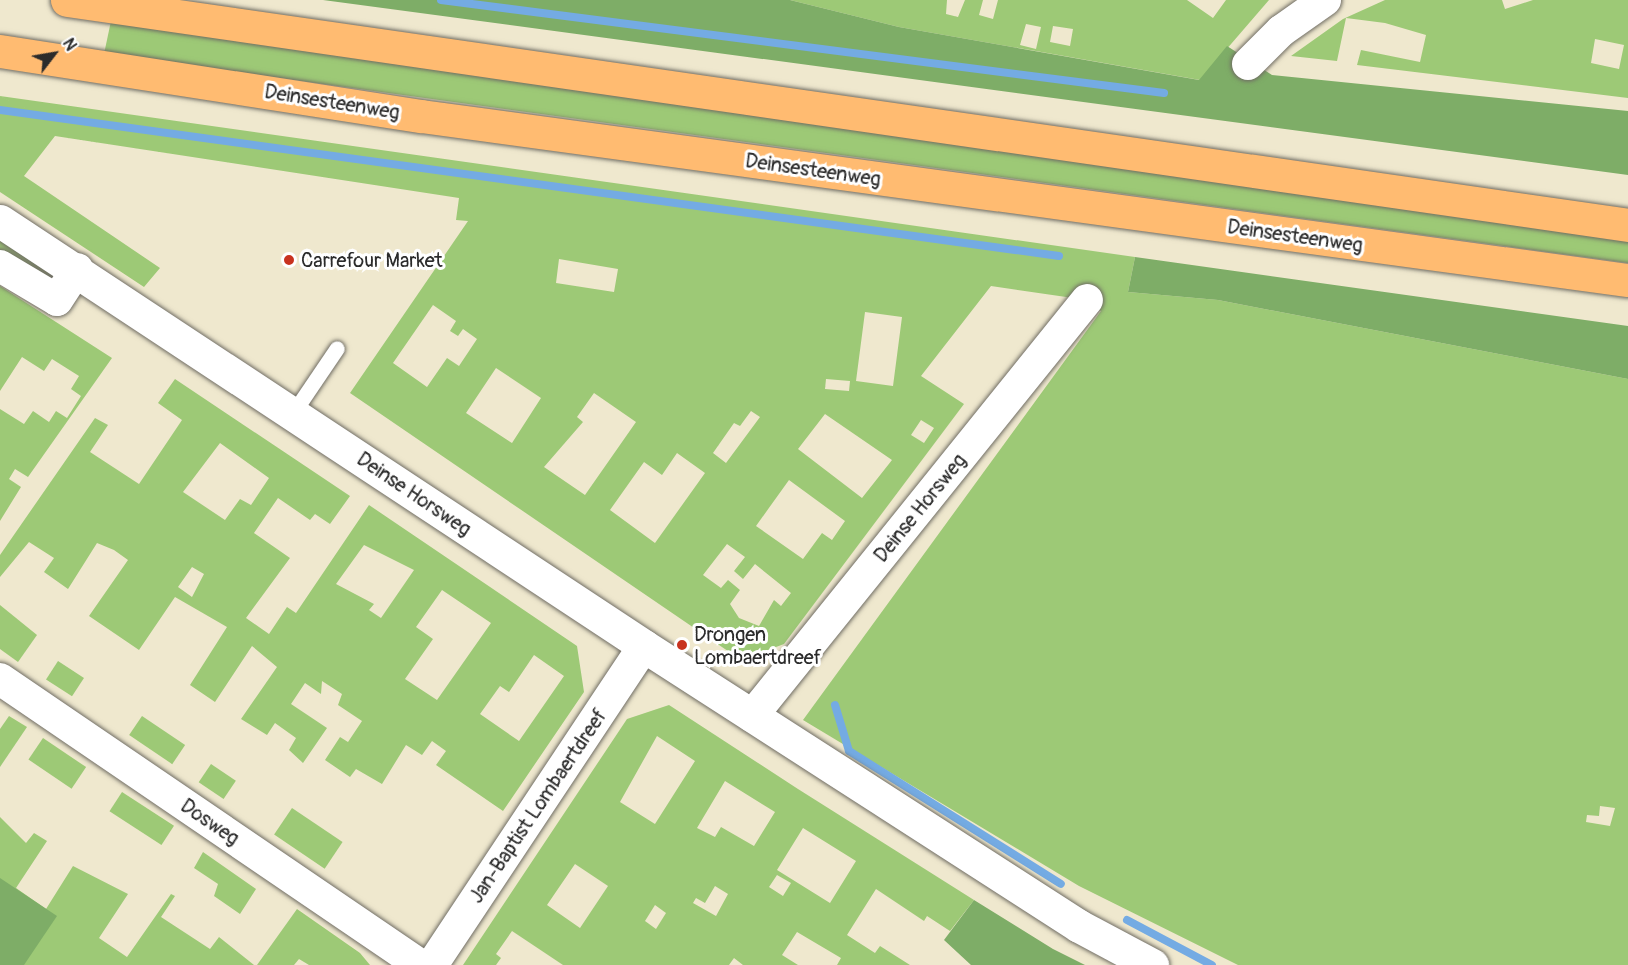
<!DOCTYPE html>
<style>
body{margin:0}
#map{position:relative;width:1628px;height:965px;overflow:hidden;background:#efe8ce;font-family:Pangolin,sans-serif}
div>[style]{position:absolute}
[style*='--x']{left:calc(var(--x)*1px);top:calc(var(--y)*1px);width:calc(var(--w)*1px);rotate:calc(var(--a)*1deg)}
.green>*{inset:0;background:#9dc976;transform-origin:0 0}
.forest>*{inset:0;background:#7ead67}
.stream>*{height:8px;margin:-4px;padding:0 4px;transform-origin:4px;border-radius:4px;background:#74abe3}
.roads{filter:drop-shadow(0 0 2px #706d64) drop-shadow(0 0 2px #706d64)}
.service>*{height:15px;margin:-7.5px;padding:0 7.5px;transform-origin:7.5px;border-radius:7.5px;background:#fff}
.minor>*{height:32px;margin:-16px;padding:0 16px;transform-origin:16px;border-radius:16px;background:#fff}
.tertiary>*{height:33px;margin:-16.5px;padding:0 16.5px;transform-origin:16.5px;border-radius:16.5px;background:#fff}
.trunk>*{height:33px;margin:-16.5px;padding:0 16.5px;transform-origin:16.5px;border-radius:16.5px;background:#ffbb71}
.dots>*{width:16px;height:16px;translate:-50% -50%;box-sizing:border-box;border:3px solid #fff;border-radius:50%}
span{translate:-50% -50%;white-space:nowrap;text-align:center;line-height:1.15;-webkit-text-stroke:6px #fff;paint-order:stroke}
.street-label{font-size:20px;color:#2b2b2b}
.poi-label{font-size:20px;color:#2b2b2b}
.left{translate:0 -50%;text-align:left}
.north{position:absolute;left:24px;top:24px;width:60px;height:60px;-webkit-text-stroke:4px #fff;paint-order:stroke;rotate:59deg;font-size:16px;font-weight:700;line-height:24px;text-align:center;color:#2b2b2b}
.north::after{content:'';display:block;margin:auto;width:21px;height:27px;background:#2b2b2b;clip-path:polygon(50% 0,100% 100%,50% 72%,0 100%)}
</style>
<div id="map">
<div class="green">
<i style="clip-path:polygon(evenodd,790px 0,947px 0,946px 14px,958px 17px,965px 0,983px 0,979px 15px,993px 19px,998px 0,1187px 0,1213px 18px,1226px 0,1269px 0,1200px 80px,899px 27px,790px 0,1026px 24px,1041px 27px,1036px 49px,1020px 45px,1026px 24px,790px 0,1053px 26px,1073px 29px,1070px 46px,1050px 42px,1053px 26px)"></i>
<i style="clip-path:polygon(evenodd,1385px 0,1502px 0,1505px 9px,1533px 0,1628px 0,1628px 98px,1357px 65px,1361px 50px,1420px 62px,1426px 35px,1385px 23px,1346px 18px,1337px 61px,1291px 56px,1343px 19px,1385px 0,1595px 39px,1624px 45px,1619px 69px,1591px 63px,1595px 39px)"></i>
<i style="clip-path:polygon(111px 21px,1628px 237px,1628px 263px,104px 54px)"></i>
<i style="clip-path:polygon(evenodd,0 96px,1135px 257px,1128px 292px,1218px 300px,1628px 379px,1628px 965px,1238px 965px,1079px 886px,803px 720px,1101px 311px,1073px 298px,991px 286px,921px 376px,964px 404px,784px 644px,741px 660px,350px 393px,468px 221px,456px 220px,459px 198px,55px 136px,24px 176px,160px 268px,144px 287px,0 192px,0 96px,559px 259px,618px 269px,614px 292px,556px 283px,559px 259px,0 96px,433px 305px,456px 321px,450px 331px,458px 336px,463px 329px,477px 339px,459px 366px,447px 358px,427px 387px,393px 363px,433px 305px,0 96px,865px 312px,902px 317px,893px 386px,856px 381px,865px 312px,0 96px,496px 368px,541px 398px,512px 443px,466px 413px,496px 368px,0 96px,826px 379px,850px 381px,849px 391px,825px 389px,826px 379px,0 96px,594px 393px,636px 422px,585px 495px,544px 467px,583px 422px,577px 417px,594px 393px,0 96px,751px 411px,760px 417px,726px 463px,713px 453px,734px 423px,740px 426px,751px 411px,0 96px,825px 414px,892px 460px,862px 498px,798px 449px,825px 414px,0 96px,921px 420px,934px 428px,924px 443px,911px 435px,921px 420px,0 96px,677px 453px,705px 473px,655px 543px,610px 510px,644px 462px,662px 475px,677px 453px,0 96px,789px 480px,845px 521px,832px 540px,822px 533px,803px 559px,756px 526px,789px 480px,0 96px,727px 544px,745px 557px,734px 571px,743px 579px,755px 564px,791px 593px,781px 606px,774px 600px,759px 626px,739px 618px,730px 604px,740px 590px,728px 580px,721px 588px,703px 575px,727px 544px,0 96px,1600px 806px,1615px 808px,1610px 826px,1586px 822px,1587px 815px,1599px 816px,1600px 806px)"></i>
<i style="clip-path:polygon(0 238px,70px 280px,57px 300px,0 266px)"></i>
<i style="clip-path:polygon(0 286px,112px 358px,28px 477px,15px 469px,9px 479px,21px 487px,0 521px,0 409px,24px 424px,33px 411px,49px 422px,56px 411px,67px 418px,81px 396px,71px 389px,79px 376px,52px 359px,44px 371px,22px 357px,0 391px)"></i>
<i style="clip-path:polygon(evenodd,175px 379px,350px 496px,330px 524px,315px 514px,310px 520px,278px 498px,254px 533px,290px 558px,246px 618px,269px 634px,287px 607px,296px 613px,369px 505px,577px 646px,584px 692px,503px 811px,436px 765px,446px 751px,432px 741px,422px 755px,406px 745px,382px 784px,356px 769px,350px 777px,325px 760px,340px 737px,348px 742px,362px 721px,338px 705px,342px 694px,322px 681px,321px 694px,305px 683px,291px 704px,327px 728px,303px 763px,289px 750px,296px 738px,275px 723px,267px 735px,241px 719px,277px 667px,252px 646px,215px 702px,190px 685px,227px 627px,175px 597px,139px 650px,89px 616px,128px 560px,114px 550px,97px 543px,68px 589px,44px 572px,54px 558px,29px 542px,0 577px,0 555px,95px 418px,108px 425px,90px 452px,139px 484px,182px 420px,158px 403px,175px 379px,220px 443px,269px 478px,251px 505px,240px 499px,225px 520px,183px 492px,220px 443px,175px 379px,364px 545px,414px 570px,381px 618px,369px 610px,374px 604px,336px 584px,364px 545px,175px 379px,192px 567px,204px 574px,192px 597px,178px 587px,192px 567px,175px 379px,442px 590px,491px 623px,437px 700px,405px 679px,433px 639px,416px 627px,442px 590px,175px 379px,534px 655px,564px 676px,519px 741px,480px 714px,500px 686px,509px 692px,534px 655px)"></i>
<i style="clip-path:polygon(0 605px,37px 635px,18px 662px,0 649px)"></i>
<i style="left:58px;top:661px;width:31px;height:22px;rotate:33deg"></i>
<i style="clip-path:polygon(evenodd,669px 705px,798px 789px,974px 900px,950px 931px,927px 916px,924px 921px,876px 889px,847px 935px,875px 953px,880px 946px,910px 965px,837px 965px,841px 958px,797px 932px,782px 955px,798px 965px,743px 965px,734px 958px,729px 965px,563px 965px,512px 931px,496px 954px,501px 958px,496px 965px,463px 965px,627px 719px,669px 705px,657px 736px,695px 761px,655px 824px,620px 802px,657px 736px,669px 705px,725px 781px,775px 812px,754px 846px,721px 827px,715px 837px,697px 828px,725px 781px,669px 705px,803px 828px,856px 861px,830px 903px,777px 870px,803px 828px,669px 705px,575px 864px,608px 886px,580px 928px,547px 905px,575px 864px,669px 705px,777px 875px,791px 883px,783px 896px,769px 887px,777px 875px,669px 705px,715px 886px,728px 894px,716px 916px,693px 903px,696px 898px,705px 903px,715px 886px,669px 705px,655px 905px,666px 913px,656px 929px,645px 921px,655px 905px)"></i>
<i style="clip-path:polygon(9px 716px,27px 727px,0 767px,0 729px)"></i>
<i style="left:142px;top:716px;width:52px;height:23px;rotate:34deg"></i>
<i style="left:43px;top:738px;width:52px;height:26px;rotate:34deg"></i>
<i style="left:211px;top:764px;width:30px;height:22px;rotate:34deg"></i>
<i style="left:122px;top:792px;width:62px;height:23px;rotate:33deg"></i>
<i style="left:292px;top:808px;width:61px;height:32px;rotate:34deg"></i>
<i style="clip-path:polygon(0 817px,26px 843px,34px 833px,47px 841px,16px 888px,46px 909px,73px 866px,128px 894px,99px 938px,127px 957px,171px 894px,175px 896px,161px 917px,210px 949px,219px 937px,254px 965px,0 965px)"></i>
<i style="clip-path:polygon(203px 852px,256px 889px,240px 914px,214px 896px,218px 884px,194px 868px)"></i>
<i style="clip-path:polygon(297px 909px,360px 953px,370px 965px,309px 965px,299px 959px,294px 965px,257px 965px)"></i>
</div>
<div class="forest">
<i style="clip-path:polygon(323px 0,790px 0,899px 27px,1199px 80px,1227px 46px,1272px 75px,1628px 111px,1628px 175px)"></i>
<i style="clip-path:polygon(1135px 257px,1628px 326px,1628px 379px,1218px 300px,1128px 292px)"></i>
<i style="clip-path:polygon(0 878px,57px 916px,24px 965px,0 965px)"></i>
<i style="clip-path:polygon(974px 900px,1053px 949px,1085px 965px,971px 965px,944px 940px)"></i>
</div>
<div class="stream">
<i style="--x:441;--y:0;--w:729;--a:7.33"></i>
<i style="--x:0;--y:110;--w:1069;--a:7.85"></i>
<i style="--x:835;--y:705;--w:48;--a:73.1"></i>
<i style="--x:849;--y:751;--w:250;--a:32.1"></i>
<i style="--x:1127;--y:920;--w:96;--a:27.9"></i>
</div>
<div class="roads">
<div class="service">
<i style="--x:293;--y:413;--w:78;--a:-55.9"></i>
</div>
<div class="minor">
<i style="--x:1248;--y:64;--w:47;--a:-45"></i>
<i style="--x:1281;--y:31;--w:54;--a:-35.2"></i>
<i style="--x:0;--y:266;--w:66;--a:30.8"></i>
<i style="--x:57;--y:300;--w:37;--a:-57"></i>
<i style="--x:0;--y:679;--w:508;--a:34.25"></i>
<i style="--x:752;--y:716;--w:534;--a:-51.16"></i>
<i style="--x:432;--y:965;--w:383;--a:-56.4"></i>
</div>
<div class="tertiary">
<i style="--x:0;--y:221;--w:772;--a:33.42"></i>
<i style="--x:644;--y:646;--w:517;--a:32.77"></i>
<i style="--x:1079;--y:926;--w:83;--a:28.1"></i>
</div>
<div class="trunk">
<i style="--x:67;--y:0;--w:1577;--a:8.2"></i>
<i style="--x:0;--y:51;--w:426;--a:8.8"></i>
<i style="--x:421;--y:116;--w:1218;--a:7.74"></i>
</div>
</div>
<div class="dots">
<i style="left:289px;top:260px;background:#c8321e"></i>
<i style="left:682px;top:645px;background:#c8321e"></i>
</div>
<div class="street-label">
<span style="left:332px;top:102px;rotate:9deg">Deinsesteenweg</span>
<span style="left:813px;top:170px;rotate:8deg">Deinsesteenweg</span>
<span style="left:1295px;top:236px;rotate:8deg">Deinsesteenweg</span>
<span style="left:414px;top:494px;rotate:34deg">Deinse Horsweg</span>
<span style="left:920px;top:508px;rotate:-51deg">Deinse Horsweg</span>
<span style="left:538px;top:806px;rotate:-56deg">Jan-Baptist Lombaertdreef</span>
<span style="left:210px;top:822px;rotate:34deg">Dosweg</span>
</div>
<div class="poi-label">
<span class="left" style="left:301px;top:260px">Carrefour Market</span>
<span class="left" style="left:694px;top:646px">Drongen<br>Lombaertdreef</span>
</div>
<div class="north">N</div>
</div>
